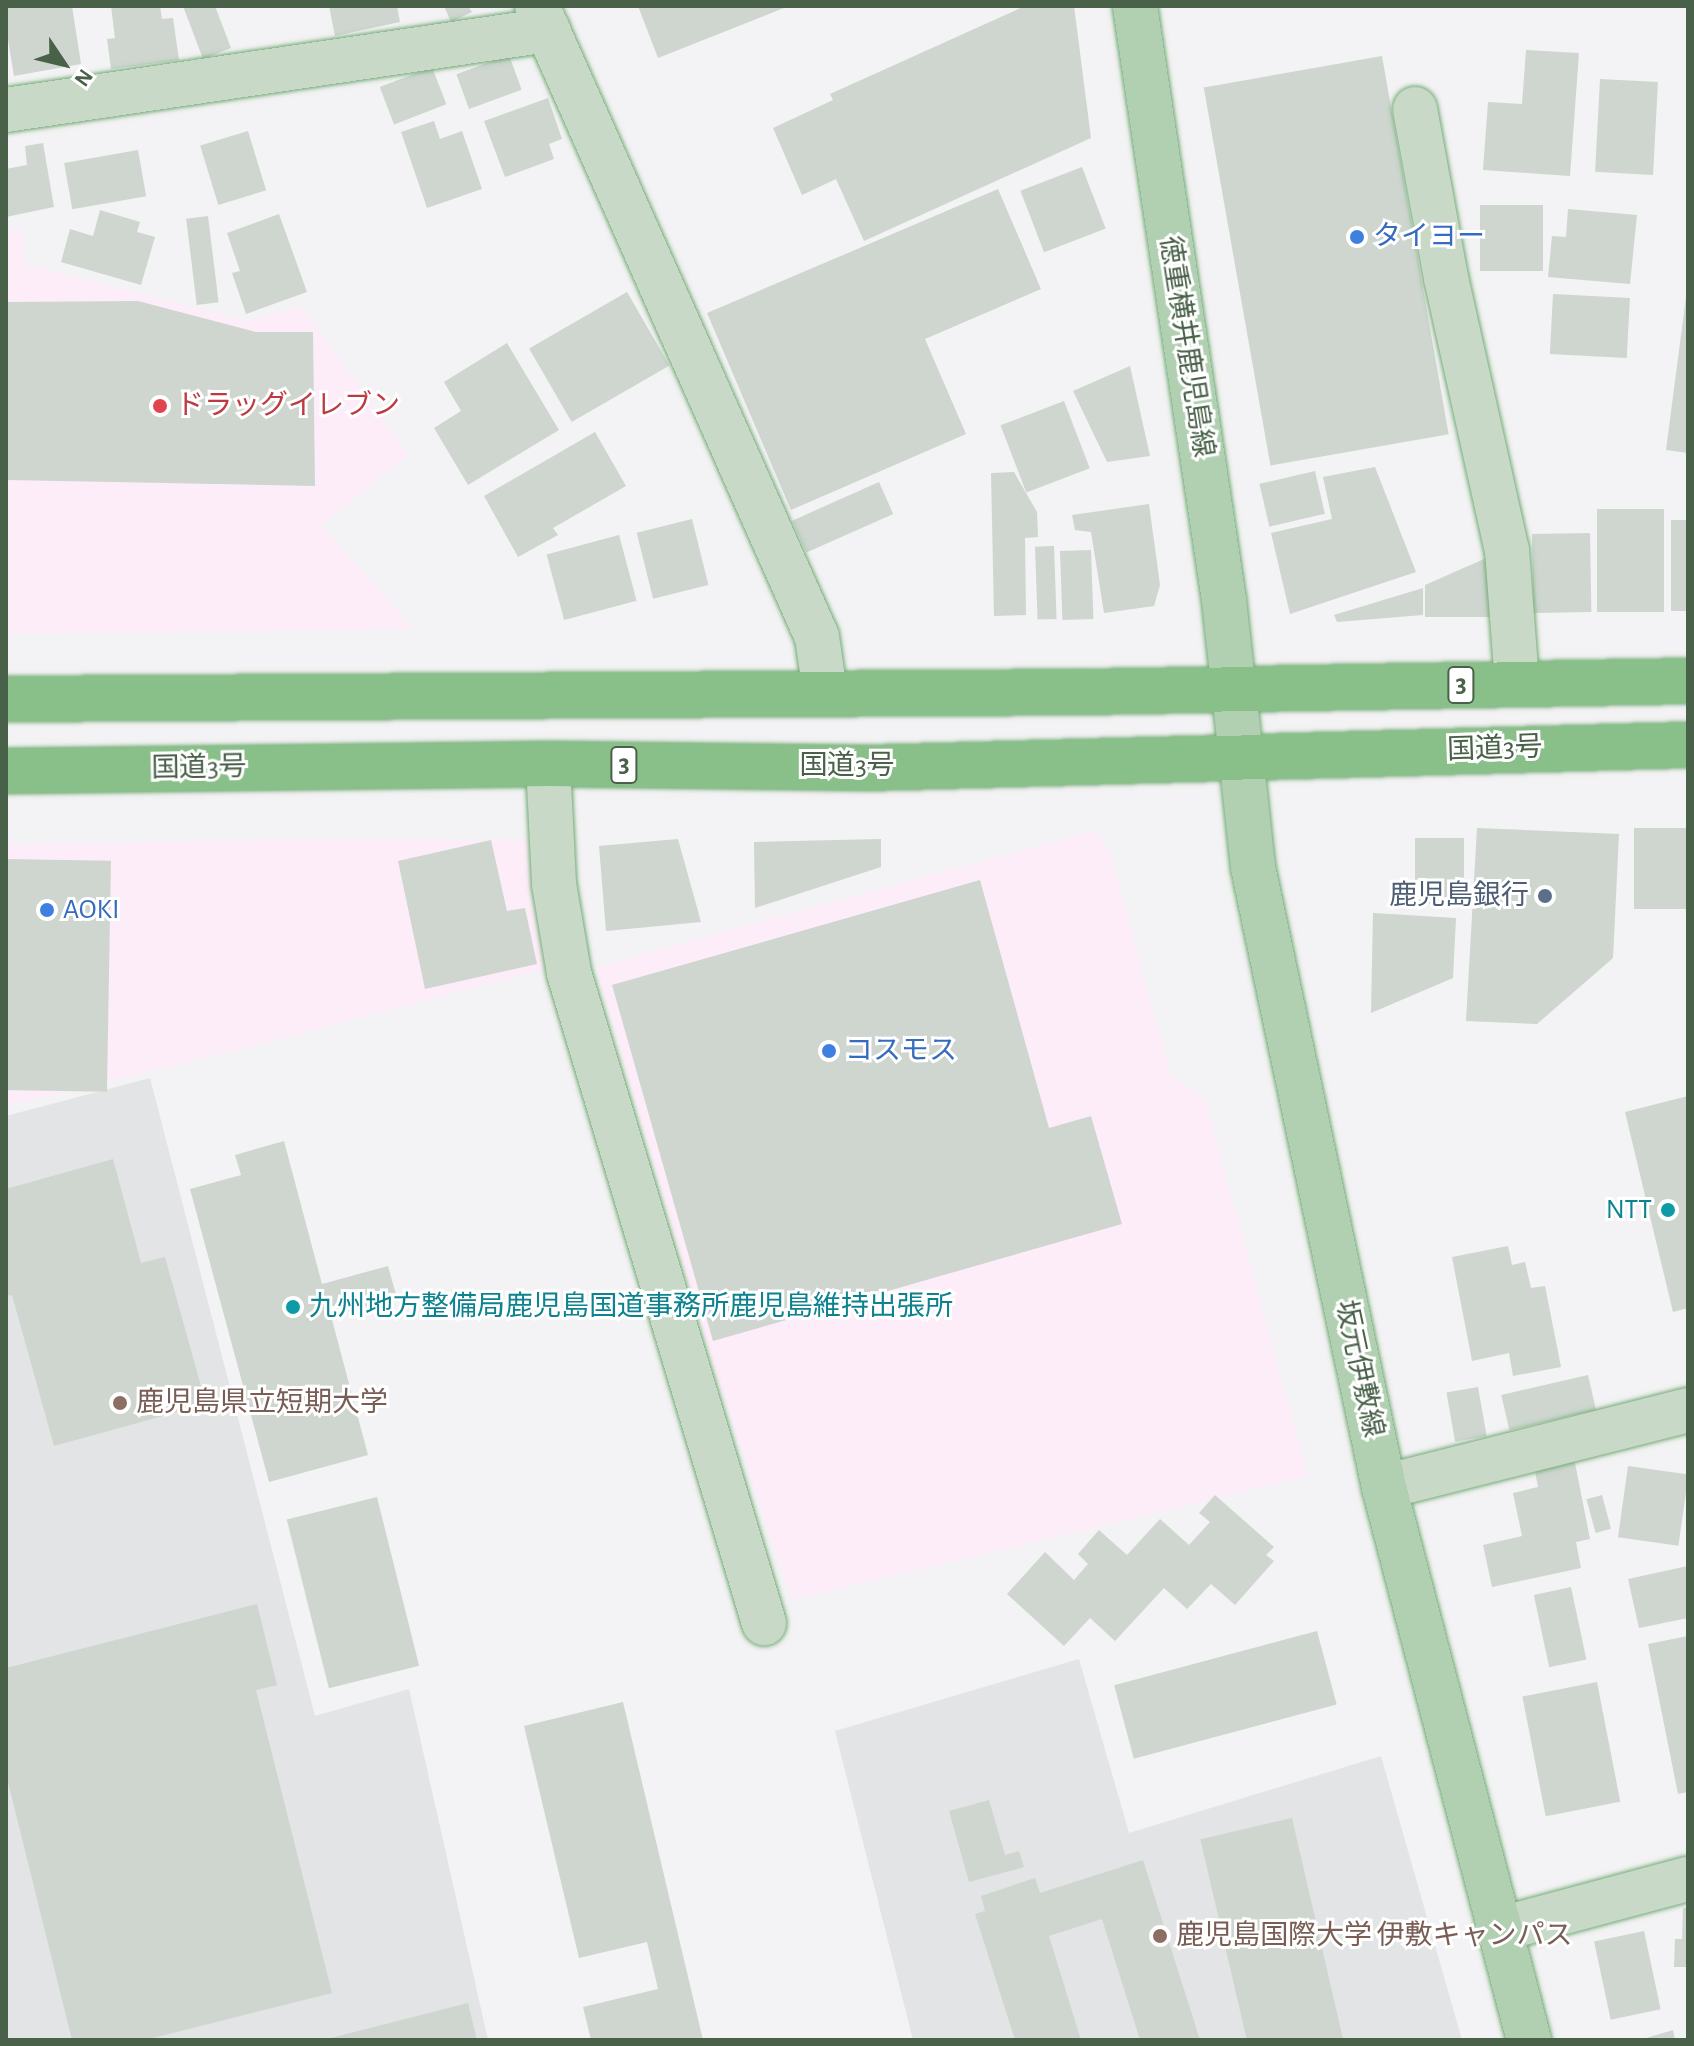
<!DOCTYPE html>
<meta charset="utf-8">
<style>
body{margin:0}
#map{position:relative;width:1694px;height:2046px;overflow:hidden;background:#f3f2f4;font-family:"Alegreya Sans","Noto Sans JP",sans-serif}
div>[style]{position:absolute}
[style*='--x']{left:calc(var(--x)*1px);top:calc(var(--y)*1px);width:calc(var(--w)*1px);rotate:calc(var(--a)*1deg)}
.commercial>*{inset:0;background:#fdedf9}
.education>*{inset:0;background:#e3e4e5}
.building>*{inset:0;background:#ced6cf;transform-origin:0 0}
.roads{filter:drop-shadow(0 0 2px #74ac76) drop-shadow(0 0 2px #74ac76)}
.minor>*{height:44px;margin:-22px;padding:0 22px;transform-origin:22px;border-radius:22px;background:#c9d9c8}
.major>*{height:44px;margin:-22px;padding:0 22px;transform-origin:22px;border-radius:22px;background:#b1d0b1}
.highway>*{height:44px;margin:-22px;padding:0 22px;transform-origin:22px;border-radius:22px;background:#89c08a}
.dots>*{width:22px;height:22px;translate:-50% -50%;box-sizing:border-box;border:4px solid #fff;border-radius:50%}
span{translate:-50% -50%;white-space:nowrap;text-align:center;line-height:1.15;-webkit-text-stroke:6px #fff;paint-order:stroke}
.shield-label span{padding:2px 6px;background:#fff;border:2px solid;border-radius:6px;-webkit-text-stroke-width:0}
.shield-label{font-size:26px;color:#496049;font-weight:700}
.shop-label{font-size:28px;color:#366cbe}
.left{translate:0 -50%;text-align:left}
.street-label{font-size:28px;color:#496049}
.health-label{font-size:28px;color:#be3a42}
.service-label{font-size:28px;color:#4e5e75}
.right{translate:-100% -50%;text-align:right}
.culture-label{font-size:28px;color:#0d838f}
.education-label{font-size:28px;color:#785e54}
.frame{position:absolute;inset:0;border:8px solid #496049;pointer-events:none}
.north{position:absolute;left:24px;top:24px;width:80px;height:80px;-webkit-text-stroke:6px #fff;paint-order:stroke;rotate:125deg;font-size:22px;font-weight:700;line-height:32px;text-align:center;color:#496049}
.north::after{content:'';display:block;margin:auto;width:28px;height:36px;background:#496049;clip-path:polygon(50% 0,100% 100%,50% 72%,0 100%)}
</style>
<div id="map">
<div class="commercial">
<i style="clip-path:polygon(23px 227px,24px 264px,246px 321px,303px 307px,408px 455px,321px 525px,414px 629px,6px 634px,6px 230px)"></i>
<i style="clip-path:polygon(1093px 831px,1108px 847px,1171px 1075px,1205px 1100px,1308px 1476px,792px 1600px,708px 1348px,596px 967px)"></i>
<i style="clip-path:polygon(251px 840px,529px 840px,555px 966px,272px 1041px,6px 1106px,6px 845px)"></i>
</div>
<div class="education">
<i style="clip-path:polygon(150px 1078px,315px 1716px,409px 1689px,488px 2040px,6px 2040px,6px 1116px)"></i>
<i style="clip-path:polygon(1079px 1659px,1129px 1833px,1381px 1756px,1462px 2040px,913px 2040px,835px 1731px)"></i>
</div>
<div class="building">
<i style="clip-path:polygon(13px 6px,72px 6px,81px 64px,14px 76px,6px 27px,6px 7px)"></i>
<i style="clip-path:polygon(111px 6px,160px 6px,162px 19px,173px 18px,179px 60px,111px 69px,107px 39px,115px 38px)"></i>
<i style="clip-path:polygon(183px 6px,215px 6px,231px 48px,203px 59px)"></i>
<i style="clip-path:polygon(329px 6px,397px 6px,400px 22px,335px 36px)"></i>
<i style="clip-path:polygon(444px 6px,468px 6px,472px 12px,451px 22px)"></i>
<i style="clip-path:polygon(638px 6px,789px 6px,658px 58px)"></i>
<i style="clip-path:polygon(1025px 6px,1074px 6px,1091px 138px,864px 241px,836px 179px,802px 195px,773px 128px,833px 100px,830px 94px)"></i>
<i style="clip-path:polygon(1526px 50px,1579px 53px,1570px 176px,1483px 170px,1488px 102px,1522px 104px)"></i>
<i style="left:509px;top:55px;width:37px;height:56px;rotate:70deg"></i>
<i style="left:1382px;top:56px;width:384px;height:181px;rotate:80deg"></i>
<i style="left:432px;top:67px;width:40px;height:56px;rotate:69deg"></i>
<i style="left:1600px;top:79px;width:58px;height:93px;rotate:3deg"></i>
<i style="clip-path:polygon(548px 98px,562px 139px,549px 144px,554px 159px,505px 177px,484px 121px)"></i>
<i style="clip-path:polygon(434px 121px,440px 139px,462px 131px,482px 189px,427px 208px,401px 132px)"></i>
<i style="left:248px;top:131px;width:62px;height:50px;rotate:73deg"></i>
<i style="clip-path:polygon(43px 143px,54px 207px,6px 217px,6px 169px,27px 165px,25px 146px)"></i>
<i style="left:138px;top:150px;width:47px;height:75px;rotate:80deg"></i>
<i style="left:1082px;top:167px;width:66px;height:66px;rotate:69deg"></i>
<i style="clip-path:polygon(998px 189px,1041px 289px,925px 339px,966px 434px,791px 510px,707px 313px)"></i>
<i style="left:1480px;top:205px;width:63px;height:66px"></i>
<i style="clip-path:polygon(1568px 209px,1637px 215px,1630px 284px,1548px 277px,1552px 236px,1566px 237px)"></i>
<i style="clip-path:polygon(100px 210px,140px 222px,137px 232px,155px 237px,141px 285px,61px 262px,70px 229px,93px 236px)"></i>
<i style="clip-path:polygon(279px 214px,307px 292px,246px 314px,232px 273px,240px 271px,227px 233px)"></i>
<i style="left:208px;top:216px;width:87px;height:22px;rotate:83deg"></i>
<i style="left:627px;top:292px;width:85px;height:113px;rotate:60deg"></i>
<i style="left:1553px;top:294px;width:77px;height:60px;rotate:3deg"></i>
<i style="clip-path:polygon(1686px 297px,1688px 297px,1688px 453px,1666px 450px)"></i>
<i style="clip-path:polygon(138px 301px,256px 332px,313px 332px,315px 486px,6px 480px,6px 302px)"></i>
<i style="clip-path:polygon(507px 343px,559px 430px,468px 485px,434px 428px,461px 411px,444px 382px)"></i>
<i style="clip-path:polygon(1130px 366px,1150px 456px,1107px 462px,1073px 391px)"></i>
<i style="left:1064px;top:401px;width:72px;height:68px;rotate:69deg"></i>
<i style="clip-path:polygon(595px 432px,626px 486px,553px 528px,558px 535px,518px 557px,484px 496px)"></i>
<i style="clip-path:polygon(1375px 467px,1416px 572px,1290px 614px,1271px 533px,1332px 519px,1323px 477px)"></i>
<i style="left:1315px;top:471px;width:44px;height:57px;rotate:77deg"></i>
<i style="clip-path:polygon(1014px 472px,1037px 512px,1038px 537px,1025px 538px,1026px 615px,994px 616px,991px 473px)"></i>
<i style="left:879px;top:482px;width:35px;height:95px;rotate:66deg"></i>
<i style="clip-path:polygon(1149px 504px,1160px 585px,1154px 606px,1104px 613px,1091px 532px,1075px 530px,1072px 515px)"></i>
<i style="left:1597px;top:509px;width:67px;height:103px"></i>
<i style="left:692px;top:519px;width:68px;height:57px;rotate:76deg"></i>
<i style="left:1671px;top:520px;width:17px;height:91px"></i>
<i style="left:1590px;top:533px;width:79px;height:58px;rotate:89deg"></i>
<i style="left:619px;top:535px;width:68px;height:75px;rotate:75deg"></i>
<i style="left:1054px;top:546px;width:73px;height:19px;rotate:88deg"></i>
<i style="left:1091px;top:550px;width:69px;height:31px;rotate:88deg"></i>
<i style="clip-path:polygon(1491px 556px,1491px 617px,1425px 617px,1425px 585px)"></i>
<i style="clip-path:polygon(1423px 588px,1423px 615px,1337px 622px,1334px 615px)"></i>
<i style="clip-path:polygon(1477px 828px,1619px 834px,1613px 958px,1537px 1024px,1466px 1021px)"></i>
<i style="left:1688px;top:828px;width:81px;height:54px;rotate:90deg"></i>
<i style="left:1415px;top:838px;width:49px;height:66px"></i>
<i style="clip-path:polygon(678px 839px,701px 922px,606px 931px,599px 846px)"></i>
<i style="clip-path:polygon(881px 839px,881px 867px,755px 908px,754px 842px)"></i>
<i style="clip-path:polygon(491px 840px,507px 911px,525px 908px,537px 964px,425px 989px,398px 861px)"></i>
<i style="left:6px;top:859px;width:105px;height:231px;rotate:1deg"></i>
<i style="clip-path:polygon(980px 880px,1049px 1128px,1091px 1116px,1122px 1224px,713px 1341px,612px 985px)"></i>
<i style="clip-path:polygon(1373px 913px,1456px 918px,1453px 978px,1371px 1013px)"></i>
<i style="clip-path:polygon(1688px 1096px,1688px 1308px,1673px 1312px,1625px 1112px)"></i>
<i style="clip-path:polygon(284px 1141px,322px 1284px,388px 1266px,397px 1298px,331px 1316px,368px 1455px,269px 1482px,190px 1189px,241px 1175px,235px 1155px)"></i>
<i style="clip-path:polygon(113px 1159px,141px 1263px,165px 1257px,206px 1404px,54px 1446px,12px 1295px,6px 1296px,6px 1189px)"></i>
<i style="clip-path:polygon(1508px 1246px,1512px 1265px,1525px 1262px,1531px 1288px,1545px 1286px,1561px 1367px,1513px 1376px,1509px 1353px,1472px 1361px,1452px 1257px)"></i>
<i style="left:1588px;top:1375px;width:36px;height:89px;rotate:77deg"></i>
<i style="left:1478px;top:1387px;width:50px;height:32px;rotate:80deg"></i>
<i style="clip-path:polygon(1574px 1458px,1590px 1539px,1576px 1542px,1581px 1568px,1492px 1587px,1483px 1545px,1522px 1536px,1513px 1493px,1538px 1487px,1534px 1466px)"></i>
<i style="left:1628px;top:1466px;width:61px;height:72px;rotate:8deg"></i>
<i style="clip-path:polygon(1215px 1495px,1274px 1547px,1266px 1555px,1274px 1561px,1235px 1605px,1211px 1584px,1187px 1609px,1164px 1588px,1115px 1641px,1090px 1618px,1064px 1646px,1007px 1594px,1045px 1552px,1074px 1580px,1088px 1564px,1078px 1554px,1099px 1530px,1127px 1555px,1160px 1519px,1189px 1545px,1210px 1522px,1199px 1513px)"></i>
<i style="left:1602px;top:1495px;width:35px;height:16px;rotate:75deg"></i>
<i style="left:377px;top:1497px;width:174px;height:93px;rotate:76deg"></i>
<i style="clip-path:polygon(1688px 1566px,1688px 1618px,1639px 1628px,1628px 1579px)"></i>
<i style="left:1571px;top:1587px;width:74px;height:38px;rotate:78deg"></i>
<i style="clip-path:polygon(257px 1604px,277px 1685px,256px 1690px,332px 1993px,145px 2040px,72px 2040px,6px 1774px,6px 1668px)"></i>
<i style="left:1317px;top:1631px;width:76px;height:210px;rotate:75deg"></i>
<i style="clip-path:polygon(1688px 1636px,1688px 1792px,1678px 1794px,1648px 1644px)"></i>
<i style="left:1597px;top:1682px;width:122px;height:76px;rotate:79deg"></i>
<i style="clip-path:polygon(623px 1702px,703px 2040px,591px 2040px,583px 2007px,658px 1989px,647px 1942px,579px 1958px,524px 1726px)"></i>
<i style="clip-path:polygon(989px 1800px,1005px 1855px,1019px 1851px,1024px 1867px,969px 1882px,949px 1811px)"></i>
<i style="left:1292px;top:1818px;width:228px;height:94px;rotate:77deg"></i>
<i style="clip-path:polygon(1143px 1860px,1200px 2040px,1140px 2040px,1102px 1919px,1049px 1936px,1081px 2040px,1015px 2040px,975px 1914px,985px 1911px,981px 1896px,1035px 1878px,1040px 1893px)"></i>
<i style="clip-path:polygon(1683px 1908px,1688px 1908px,1688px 1967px,1674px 1967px,1675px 1939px,1682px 1939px)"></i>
<i style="left:1644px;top:1931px;width:80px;height:51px;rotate:78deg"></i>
<i style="clip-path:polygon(468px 2003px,477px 2040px,327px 2040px,327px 2039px)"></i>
<i style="clip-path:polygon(1673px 2030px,1675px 2040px,1643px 2040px,1643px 2039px)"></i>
</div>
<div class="roads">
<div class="minor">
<i style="--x:537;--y:6;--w:690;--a:66.07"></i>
<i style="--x:817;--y:637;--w:56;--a:81.7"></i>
<i style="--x:1415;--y:109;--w:172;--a:79.6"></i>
<i style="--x:1446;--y:278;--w:279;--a:77.4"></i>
<i style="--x:1507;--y:550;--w:134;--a:85.7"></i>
<i style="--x:6;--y:110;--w:548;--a:-8.4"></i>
<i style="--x:548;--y:764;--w:120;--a:87.1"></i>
<i style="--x:554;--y:884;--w:90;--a:80.4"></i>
<i style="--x:569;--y:973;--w:679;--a:73.3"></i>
<i style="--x:1384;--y:1487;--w:314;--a:-14.2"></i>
<i style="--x:1497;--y:1930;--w:198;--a:-15"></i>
</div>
<div class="major">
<i style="--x:1135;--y:6;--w:601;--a:81.48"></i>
<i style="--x:1224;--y:600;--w:269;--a:83.8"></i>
<i style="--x:1253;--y:867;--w:634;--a:78.07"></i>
<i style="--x:1384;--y:1487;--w:572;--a:75.31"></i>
</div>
<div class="highway">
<i style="--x:6;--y:699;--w:1078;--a:-0.37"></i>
<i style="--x:1084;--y:692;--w:604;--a:-1.04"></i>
<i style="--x:6;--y:771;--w:542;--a:-0.74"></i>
<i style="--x:548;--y:764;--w:320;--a:0.7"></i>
<i style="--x:868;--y:768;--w:820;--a:-1.61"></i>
</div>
</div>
<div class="dots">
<i style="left:1357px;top:237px;background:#3f7fe0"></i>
<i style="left:160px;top:406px;background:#e0444e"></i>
<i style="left:1545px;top:896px;background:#5c6f8a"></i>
<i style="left:47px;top:910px;background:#3f7fe0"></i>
<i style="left:829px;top:1051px;background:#3f7fe0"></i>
<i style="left:1668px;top:1210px;background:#0f9aa8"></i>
<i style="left:293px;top:1307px;background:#0f9aa8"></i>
<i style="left:120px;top:1403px;background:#8d6e63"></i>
<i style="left:1160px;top:1936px;background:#8d6e63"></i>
</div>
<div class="shield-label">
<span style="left:1461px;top:685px">3</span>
<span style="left:624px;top:765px">3</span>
</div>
<div class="shop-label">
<span class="left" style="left:1373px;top:237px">タイヨー</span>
<span class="left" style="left:63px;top:910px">AOKI</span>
<span class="left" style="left:845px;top:1051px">コスモス</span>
</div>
<div class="street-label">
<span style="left:1186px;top:347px;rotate:81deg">徳重横井鹿児島線</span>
<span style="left:1495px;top:749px;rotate:-2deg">国道3号</span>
<span style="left:847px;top:766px">国道3号</span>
<span style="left:199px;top:768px;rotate:-1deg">国道3号</span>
<span style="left:1359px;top:1369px;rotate:78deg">坂元伊敷線</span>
</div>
<div class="health-label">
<span class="left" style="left:176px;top:406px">ドラッグイレブン</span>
</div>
<div class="service-label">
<span class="right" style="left:1529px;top:896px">鹿児島銀行</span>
</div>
<div class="culture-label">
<span class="right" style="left:1652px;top:1210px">NTT</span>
<span class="left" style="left:309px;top:1307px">九州地方整備局鹿児島国道事務所鹿児島維持出張所</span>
</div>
<div class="education-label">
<span class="left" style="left:136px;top:1403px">鹿児島県立短期大学</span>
<span class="left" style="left:1176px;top:1936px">鹿児島国際大学 伊敷キャンパス</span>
</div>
<div class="frame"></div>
<div class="north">N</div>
</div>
